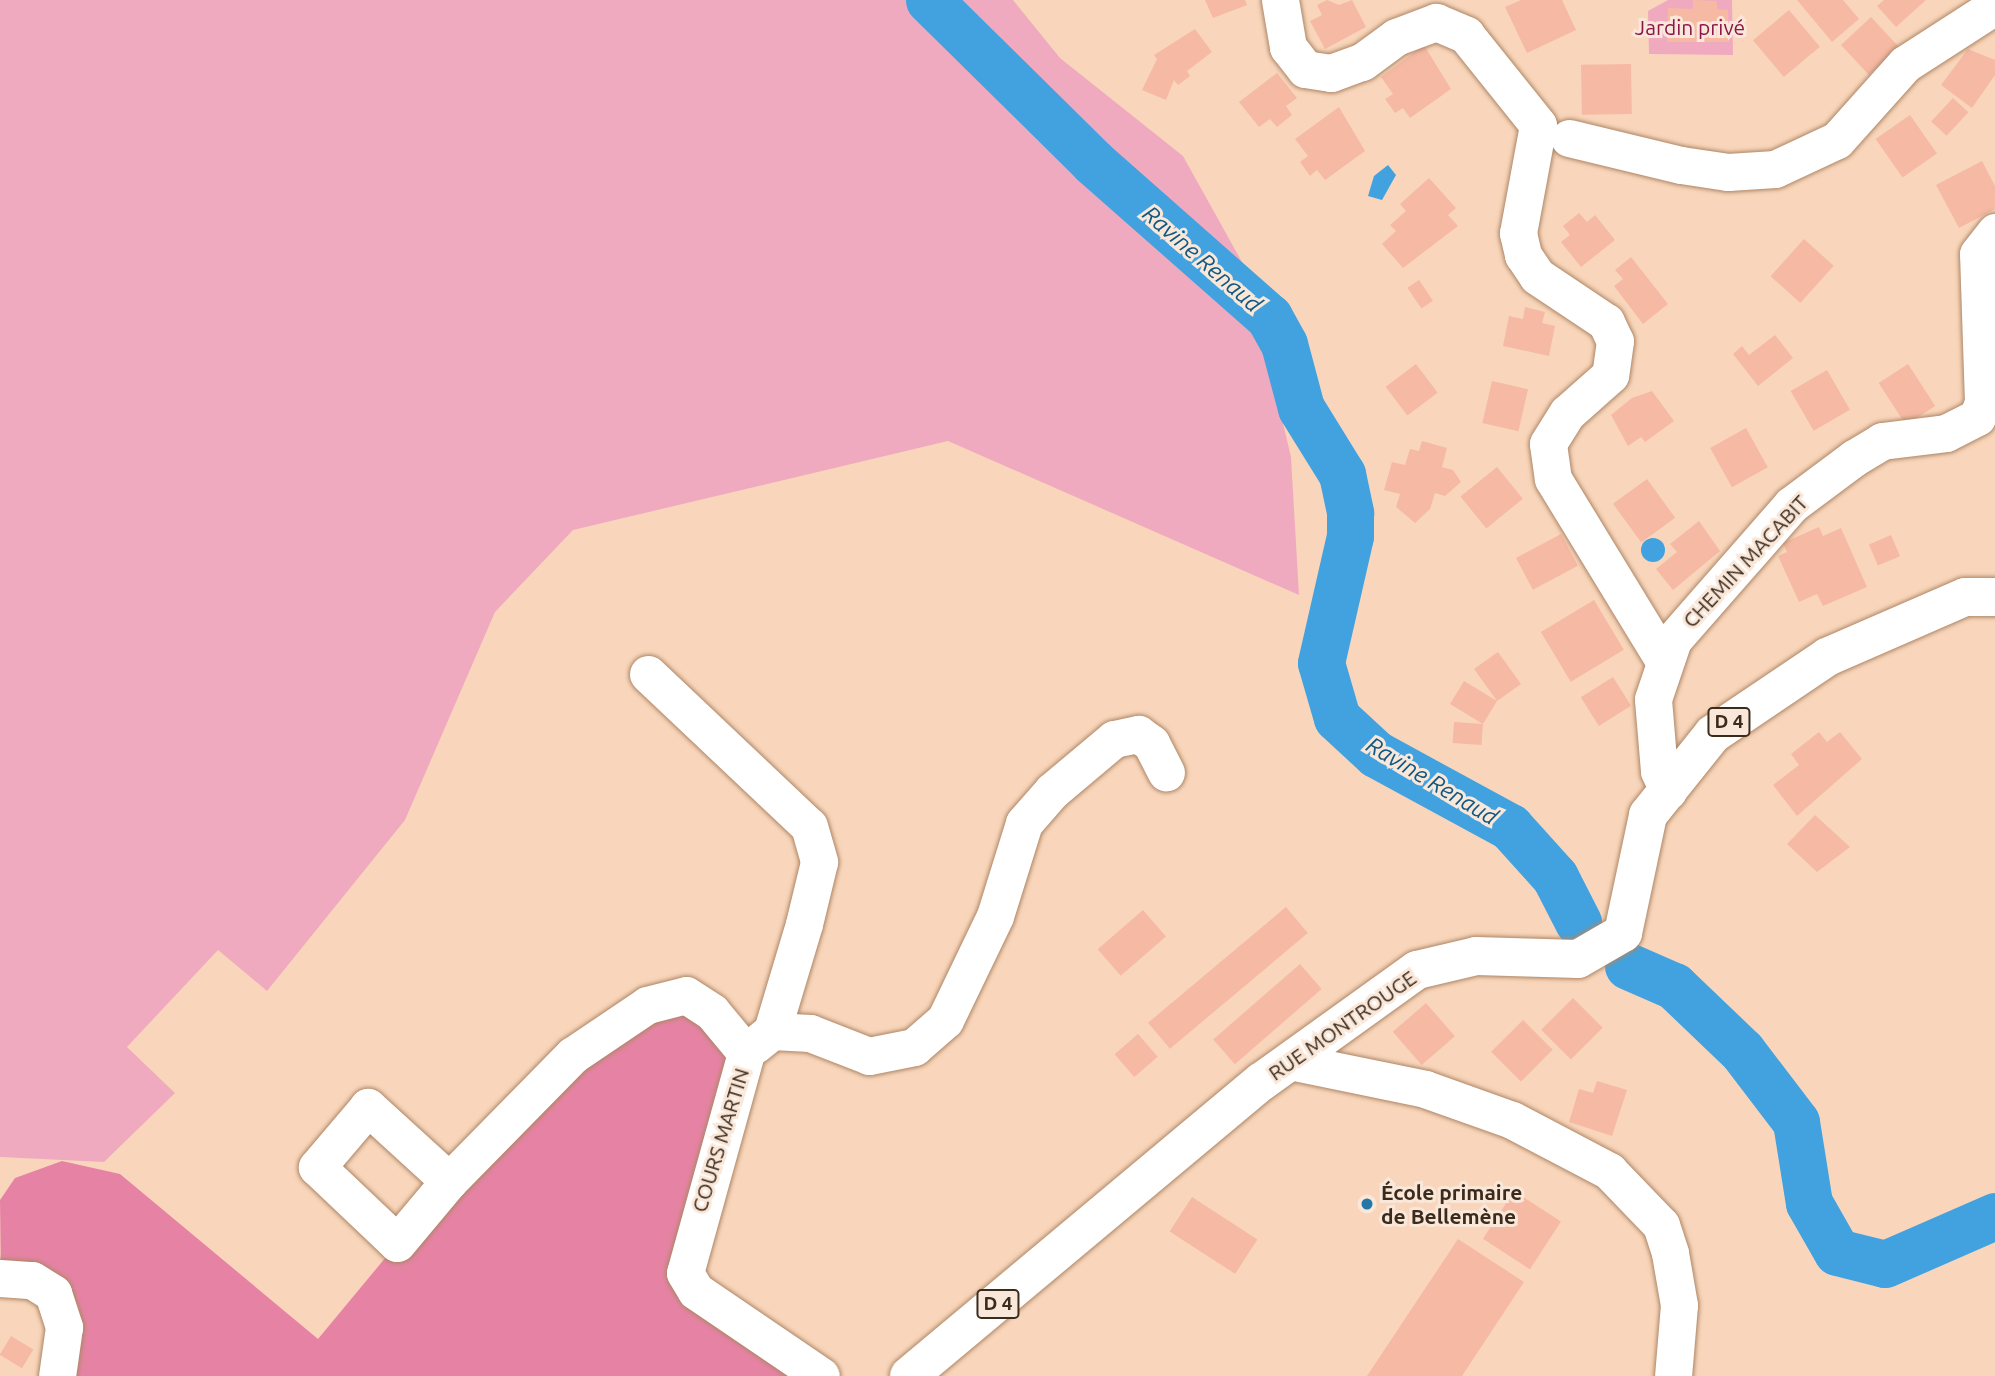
<!DOCTYPE html>
<meta charset="utf-8">
<style>
body{margin:0}
#map{position:relative;width:1995px;height:1376px;overflow:hidden;background:#f9d6bb;font-family:Ubuntu,sans-serif}
div>[style]{position:absolute}
[style*='--x']{left:calc(var(--x)*1px);top:calc(var(--y)*1px);width:calc(var(--w)*1px);rotate:calc(var(--a)*1deg)}
.green>*{inset:0;background:#f0aabf}
.forest>*{inset:0;background:#e683a4}
.water>*{inset:0;background:#41a2df}
.round{border-radius:50%}
.river>*{height:47px;margin:-23.5px;padding:0 23.5px;transform-origin:23.5px;border-radius:23.5px;background:#41a2df}
.building>*{inset:0;background:#f5b9a4;transform-origin:0 0}
.roads{filter:drop-shadow(0 0 2px #ae8666) drop-shadow(0 0 2px #ae8666)}
.minor>*{height:37px;margin:-18.5px;padding:0 18.5px;transform-origin:18.5px;border-radius:18.5px;background:#fff}
.major>*{height:38px;margin:-19px;padding:0 19px;transform-origin:19px;border-radius:19px;background:#fff}
.dots>*{width:19px;height:19px;translate:-50% -50%;box-sizing:border-box;border:4px solid #f9e7d9;border-radius:50%}
span{translate:-50% -50%;white-space:nowrap;text-align:center;line-height:1.15;-webkit-text-stroke:6px #f9e7d9;paint-order:stroke}
.shield-label span{padding:2px 5px;background:#f9e7d9;border:2px solid;border-radius:5px;-webkit-text-stroke-width:0}
.shield-label{font-size:19px;color:#3b2b1d;font-weight:700}
.park-label{font-size:21px;color:#8c164b}
.street-label{font-size:21px;color:#3b2b1d}
.poi-label{font-size:21px;color:#3b2b1d;font-weight:700}
.left{translate:0 -50%;text-align:left}
.water-label{font-size:23px;color:#105881;font-style:italic}
</style>
<div id="map">
<div class="green">
<i style="clip-path:polygon(0 0,1013px 0,1060px 58px,1183px 156px,1247px 271px,1291px 457px,1299px 595px,948px 441px,573px 530px,495px 612px,405px 820px,267px 991px,218px 950px,127px 1047px,175px 1093px,104px 1162px,0 1157px)"></i>
<i style="clip-path:polygon(1668px 0,1732px 0,1733px 55px,1649px 54px,1648px 11px)"></i>
</div>
<div class="forest">
<i style="clip-path:polygon(686px 995px,746px 1053px,685px 1273px,821px 1376px,57px 1376px,79px 1357px,53px 1293px,1px 1278px,0 1200px,15px 1178px,62px 1161px,120px 1174px,318px 1339px,449px 1181px,573px 1055px)"></i>
</div>
<div class="water">
<i style="clip-path:polygon(1388px 165px,1396px 175px,1382px 200px,1368px 196px,1374px 176px)"></i>
<i class="round" style="left:1641px;top:538px;width:24px;height:24px"></i>
</div>
<div class="river">
<i style="--x:929;--y:0;--w:231;--a:44.6"></i>
<i style="--x:1093;--y:162;--w:235;--a:41.4"></i>
<i style="--x:1269;--y:317;--w:31;--a:61"></i>
<i style="--x:1284;--y:344;--w:66;--a:75.1"></i>
<i style="--x:1301;--y:408;--w:78;--a:58.2"></i>
<i style="--x:1342;--y:474;--w:40;--a:78"></i>
<i style="--x:1350;--y:513;--w:23;--a:90"></i>
<i style="--x:1350;--y:536;--w:130;--a:102.9"></i>
<i style="--x:1321;--y:663;--w:57;--a:73.8"></i>
<i style="--x:1337;--y:718;--w:53;--a:42.7"></i>
<i style="--x:1376;--y:754;--w:153;--a:28.6"></i>
<i style="--x:1510;--y:827;--w:67;--a:48"></i>
<i style="--x:1555;--y:877;--w:51;--a:62.9"></i>
<i style="--x:1628;--y:966;--w:50;--a:23.5"></i>
<i style="--x:1674;--y:986;--w:94;--a:43.7"></i>
<i style="--x:1742;--y:1051;--w:89;--a:52.7"></i>
<i style="--x:1796;--y:1122;--w:82;--a:80.9"></i>
<i style="--x:1809;--y:1203;--w:56;--a:60.3"></i>
<i style="--x:1837;--y:1252;--w:49;--a:14"></i>
<i style="--x:1885;--y:1264;--w:120;--a:-23.6"></i>
</div>
<div class="building">
<i style="clip-path:polygon(1205px 0,1245px 0,1247px 5px,1213px 18px)"></i>
<i style="clip-path:polygon(1327px 0,1339px 5px,1352px 0,1366px 27px,1325px 49px,1310px 21px,1322px 15px,1317px 5px)"></i>
<i style="clip-path:polygon(1521px 0,1562px 0,1576px 30px,1527px 53px,1505px 7px)"></i>
<i style="clip-path:polygon(1693px 0,1717px 1px,1717px 9px,1728px 10px,1729px 42px,1667px 42px,1668px 8px,1693px 9px)"></i>
<i style="clip-path:polygon(1797px 0,1843px 0,1859px 19px,1832px 42px)"></i>
<i style="clip-path:polygon(1884px 0,1926px 0,1896px 27px,1877px 6px)"></i>
<i style="left:1789px;top:10px;width:48px;height:47px;rotate:50deg"></i>
<i style="left:1871px;top:17px;width:41px;height:41px;rotate:47deg"></i>
<i style="clip-path:polygon(1195px 29px,1212px 52px,1187px 71px,1190px 76px,1178px 85px,1174px 80px,1166px 100px,1142px 90px,1157px 59px,1154px 55px)"></i>
<i style="clip-path:polygon(1424px 45px,1451px 89px,1410px 118px,1403px 108px,1395px 113px,1385px 99px,1393px 94px,1381px 77px)"></i>
<i style="clip-path:polygon(1968px 49px,1995px 60px,1995px 75px,1972px 108px,1941px 85px)"></i>
<i style="left:1631px;top:64px;width:50px;height:50px;rotate:89deg"></i>
<i style="clip-path:polygon(1277px 73px,1297px 98px,1286px 106px,1292px 115px,1277px 127px,1270px 119px,1259px 127px,1239px 102px)"></i>
<i style="left:1953px;top:98px;width:21px;height:32px;rotate:43deg"></i>
<i style="clip-path:polygon(1339px 107px,1365px 151px,1325px 180px,1317px 170px,1310px 176px,1300px 162px,1308px 156px,1295px 139px)"></i>
<i style="left:1910px;top:115px;width:47px;height:42px;rotate:55deg"></i>
<i style="clip-path:polygon(1982px 161px,1995px 186px,1995px 209px,1959px 228px,1936px 185px)"></i>
<i style="clip-path:polygon(1429px 178px,1456px 208px,1448px 215px,1458px 226px,1403px 268px,1382px 244px,1396px 231px,1390px 225px,1406px 211px,1400px 204px)"></i>
<i style="clip-path:polygon(1579px 213px,1587px 222px,1595px 215px,1615px 240px,1581px 267px,1561px 242px,1570px 235px,1563px 226px)"></i>
<i style="left:1804px;top:239px;width:40px;height:50px;rotate:42deg"></i>
<i style="clip-path:polygon(1631px 257px,1668px 304px,1643px 324px,1614px 286px,1623px 279px,1615px 270px)"></i>
<i style="left:1419px;top:280px;width:25px;height:14px;rotate:56deg"></i>
<i style="clip-path:polygon(1525px 307px,1545px 312px,1542px 323px,1555px 326px,1549px 356px,1503px 346px,1509px 316px,1523px 319px)"></i>
<i style="clip-path:polygon(1775px 335px,1793px 358px,1758px 386px,1733px 354px,1742px 346px,1749px 355px)"></i>
<i style="left:1416px;top:364px;width:36px;height:38px;rotate:53deg"></i>
<i style="left:1908px;top:364px;width:50px;height:35px;rotate:57deg"></i>
<i style="left:1827px;top:370px;width:46px;height:42px;rotate:60deg"></i>
<i style="left:1492px;top:381px;width:37px;height:43px;rotate:13deg"></i>
<i style="clip-path:polygon(1652px 391px,1674px 421px,1645px 442px,1641px 437px,1628px 446px,1611px 415px,1632px 398px)"></i>
<i style="left:1746px;top:428px;width:45px;height:41px;rotate:61deg"></i>
<i style="clip-path:polygon(1422px 441px,1447px 448px,1442px 467px,1453px 470px,1461px 482px,1445px 496px,1435px 493px,1430px 509px,1415px 523px,1396px 507px,1400px 494px,1384px 490px,1392px 462px,1405px 465px,1410px 449px,1419px 451px)"></i>
<i style="left:1497px;top:467px;width:41px;height:47px;rotate:51deg"></i>
<i style="left:1647px;top:479px;width:48px;height:42px;rotate:54deg"></i>
<i style="clip-path:polygon(1699px 521px,1720px 551px,1673px 590px,1656px 569px,1677px 552px,1670px 544px)"></i>
<i style="clip-path:polygon(1819px 527px,1823px 536px,1841px 528px,1867px 587px,1823px 606px,1817px 594px,1799px 602px,1778px 556px,1787px 552px,1783px 543px)"></i>
<i style="left:1561px;top:534px;width:36px;height:51px;rotate:62deg"></i>
<i style="left:1891px;top:535px;width:23px;height:24px;rotate:67deg"></i>
<i style="left:1594px;top:600px;width:58px;height:62px;rotate:59deg"></i>
<i style="clip-path:polygon(1498px 652px,1521px 684px,1497px 701px,1483px 724px,1450px 704px,1464px 681px,1497px 701px,1474px 669px)"></i>
<i style="left:1613px;top:677px;width:34px;height:38px;rotate:58deg"></i>
<i style="left:1454px;top:722px;width:29px;height:21px;rotate:4deg"></i>
<i style="clip-path:polygon(1819px 732px,1827px 742px,1840px 732px,1862px 759px,1797px 816px,1773px 785px,1799px 765px,1791px 754px)"></i>
<i style="clip-path:polygon(1815px 815px,1850px 847px,1817px 872px,1787px 844px)"></i>
<i style="left:1286px;top:907px;width:34px;height:180px;rotate:50deg"></i>
<i style="left:1143px;top:910px;width:35px;height:60px;rotate:49deg"></i>
<i style="left:1300px;top:964px;width:33px;height:115px;rotate:49deg"></i>
<i style="left:1573px;top:998px;width:42px;height:45px;rotate:45deg"></i>
<i style="left:1426px;top:1003px;width:44px;height:44px;rotate:49deg"></i>
<i style="left:1523px;top:1020px;width:42px;height:45px;rotate:45deg"></i>
<i style="left:1138px;top:1034px;width:30px;height:31px;rotate:49deg"></i>
<i style="clip-path:polygon(1597px 1081px,1627px 1090px,1612px 1136px,1569px 1122px,1579px 1089px,1593px 1093px)"></i>
<i style="left:1514px;top:1191px;width:56px;height:57px;rotate:33deg"></i>
<i style="left:1192px;top:1197px;width:78px;height:41px;rotate:33deg"></i>
<i style="clip-path:polygon(1458px 1239px,1524px 1282px,1462px 1376px,1367px 1376px)"></i>
<i style="left:11px;top:1336px;width:26px;height:22px;rotate:31deg"></i>
</div>
<div class="roads">
<div class="minor">
<i style="--x:1280;--y:0;--w:48;--a:80.3"></i>
<i style="--x:1288;--y:47;--w:28;--a:52"></i>
<i style="--x:1305;--y:69;--w:26;--a:9"></i>
<i style="--x:1331;--y:73;--w:33;--a:-20"></i>
<i style="--x:1362;--y:62;--w:42;--a:-36.3"></i>
<i style="--x:1396;--y:37;--w:43;--a:-20.6"></i>
<i style="--x:1436;--y:22;--w:33;--a:23"></i>
<i style="--x:1466;--y:35;--w:115;--a:51.3"></i>
<i style="--x:1538;--y:125;--w:110;--a:100.5"></i>
<i style="--x:1518;--y:233;--w:23;--a:77"></i>
<i style="--x:1523;--y:255;--w:25;--a:56"></i>
<i style="--x:1537;--y:276;--w:83;--a:33.7"></i>
<i style="--x:1606;--y:322;--w:21;--a:65"></i>
<i style="--x:1615;--y:341;--w:34;--a:98"></i>
<i style="--x:1610;--y:375;--w:57;--a:138.5"></i>
<i style="--x:1567;--y:413;--w:36;--a:122"></i>
<i style="--x:1548;--y:444;--w:35;--a:82"></i>
<i style="--x:1553;--y:479;--w:213;--a:58.6"></i>
<i style="--x:1569;--y:138;--w:115;--a:13.6"></i>
<i style="--x:1681;--y:165;--w:48;--a:8.5"></i>
<i style="--x:1728;--y:172;--w:47;--a:-3.7"></i>
<i style="--x:1775;--y:169;--w:68;--a:-25.1"></i>
<i style="--x:1837;--y:140;--w:102;--a:-48.2"></i>
<i style="--x:1905;--y:64;--w:107;--a:-32.8"></i>
<i style="--x:648;--y:674;--w:221;--a:43.4"></i>
<i style="--x:809;--y:826;--w:37;--a:74"></i>
<i style="--x:819;--y:862;--w:64;--a:103.6"></i>
<i style="--x:804;--y:924;--w:112;--a:106.7"></i>
<i style="--x:772;--y:1031;--w:22;--a:141"></i>
<i style="--x:1668;--y:791;--w:22;--a:-114"></i>
<i style="--x:1659;--y:771;--w:72;--a:-94.8"></i>
<i style="--x:1653;--y:699;--w:62;--a:-71.3"></i>
<i style="--x:1673;--y:640;--w:179;--a:-48.8"></i>
<i style="--x:1791;--y:505;--w:79;--a:-36.7"></i>
<i style="--x:1854;--y:458;--w:33;--a:-31"></i>
<i style="--x:1882;--y:441;--w:64;--a:-7.1"></i>
<i style="--x:1946;--y:433;--w:35;--a:-27"></i>
<i style="--x:1977;--y:417;--w:15;--a:-67"></i>
<i style="--x:1983;--y:403;--w:149;--a:-91.9"></i>
<i style="--x:1978;--y:254;--w:28;--a:-52"></i>
<i style="--x:772;--y:1031;--w:38;--a:3"></i>
<i style="--x:810;--y:1033;--w:63;--a:21.3"></i>
<i style="--x:869;--y:1056;--w:46;--a:-11.3"></i>
<i style="--x:914;--y:1047;--w:41;--a:-41.1"></i>
<i style="--x:945;--y:1020;--w:115;--a:-64.3"></i>
<i style="--x:995;--y:916;--w:97;--a:-72.7"></i>
<i style="--x:1024;--y:823;--w:43;--a:-48.8"></i>
<i style="--x:1052;--y:791;--w:81;--a:-40"></i>
<i style="--x:1114;--y:739;--w:25;--a:-12"></i>
<i style="--x:1138;--y:734;--w:16;--a:35"></i>
<i style="--x:1151;--y:743;--w:33;--a:63"></i>
<i style="--x:1294;--y:1062;--w:134;--a:11.6"></i>
<i style="--x:1425;--y:1089;--w:92;--a:19.6"></i>
<i style="--x:1512;--y:1120;--w:110;--a:27.7"></i>
<i style="--x:1609;--y:1171;--w:75;--a:46.1"></i>
<i style="--x:1661;--y:1225;--w:29;--a:72"></i>
<i style="--x:1670;--y:1253;--w:53;--a:80.2"></i>
<i style="--x:1679;--y:1305;--w:71;--a:94.8"></i>
<i style="--x:449;--y:1181;--w:110;--a:-137.6"></i>
<i style="--x:368;--y:1107;--w:79;--a:130.4"></i>
<i style="--x:317;--y:1167;--w:110;--a:43.5"></i>
<i style="--x:397;--y:1243;--w:81;--a:-50"></i>
<i style="--x:449;--y:1181;--w:177;--a:-45.5"></i>
<i style="--x:573;--y:1055;--w:89;--a:-34"></i>
<i style="--x:647;--y:1005;--w:40;--a:-14.4"></i>
<i style="--x:686;--y:995;--w:31;--a:33"></i>
<i style="--x:712;--y:1012;--w:53;--a:50.3"></i>
<i style="--x:746;--y:1053;--w:228;--a:105.5"></i>
<i style="--x:685;--y:1273;--w:21;--a:59"></i>
<i style="--x:696;--y:1291;--w:151;--a:34.2"></i>
<i style="--x:0;--y:1278;--w:32;--a:4"></i>
<i style="--x:32;--y:1280;--w:25;--a:32"></i>
<i style="--x:53;--y:1293;--w:36;--a:72"></i>
<i style="--x:64;--y:1327;--w:49;--a:98.1"></i>
</div>
<div class="major">
<i style="--x:909;--y:1376;--w:459;--a:-39.9"></i>
<i style="--x:1261;--y:1082;--w:192;--a:-35.7"></i>
<i style="--x:1417;--y:970;--w:61;--a:-13.3"></i>
<i style="--x:1476;--y:956;--w:102;--a:1.7"></i>
<i style="--x:1578;--y:959;--w:52;--a:-30"></i>
<i style="--x:1623;--y:933;--w:121;--a:-78"></i>
<i style="--x:1648;--y:815;--w:104;--a:-51.3"></i>
<i style="--x:1713;--y:734;--w:138;--a:-34"></i>
<i style="--x:1827;--y:657;--w:150;--a:-23.5"></i>
<i style="--x:1965;--y:597;--w:30;--a:0"></i>
</div>
</div>
<div class="dots">
<i style="left:1367px;top:1204px;background:#2577a8"></i>
</div>
<div class="shield-label">
<span style="left:1729px;top:722px">D 4</span>
<span style="left:998px;top:1304px">D 4</span>
</div>
<div class="park-label">
<span style="left:1690px;top:27px">Jardin privé</span>
</div>
<div class="street-label">
<span style="left:1745px;top:561px;rotate:-47deg">CHEMIN MACABIT</span>
<span style="left:1342px;top:1025px;rotate:-35deg">RUE MONTROUGE</span>
<span style="left:720px;top:1140px;rotate:-73deg">COURS MARTIN</span>
</div>
<div class="poi-label">
<span class="left" style="left:1381px;top:1204px">École primaire<br>de Bellemène</span>
</div>
<div class="water-label">
<span style="left:1202px;top:259px;rotate:41deg">Ravine Renaud</span>
<span style="left:1432px;top:781px;rotate:31deg">Ravine Renaud</span>
</div>
</div>
